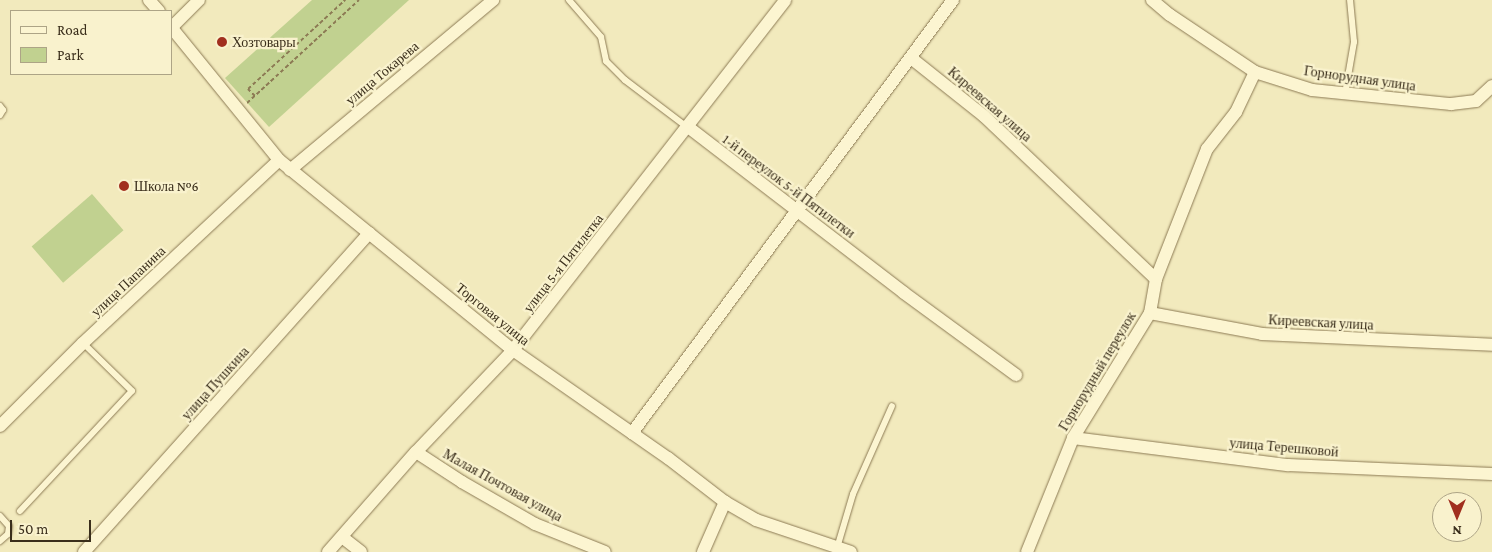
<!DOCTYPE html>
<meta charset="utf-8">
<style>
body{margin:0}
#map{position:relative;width:1492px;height:552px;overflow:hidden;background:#f2eabd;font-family:"Crimson Pro",serif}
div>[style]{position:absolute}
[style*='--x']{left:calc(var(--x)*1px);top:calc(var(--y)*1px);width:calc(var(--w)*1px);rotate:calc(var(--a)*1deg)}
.green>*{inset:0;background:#c1d190;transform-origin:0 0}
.path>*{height:2px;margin-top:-1px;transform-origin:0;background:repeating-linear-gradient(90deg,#8c7a54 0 4px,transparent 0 6.5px)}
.roads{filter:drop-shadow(0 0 1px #8c7a54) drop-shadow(0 0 1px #8c7a54)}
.lane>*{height:6px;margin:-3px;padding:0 3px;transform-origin:3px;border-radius:3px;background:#fcf5d1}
.street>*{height:12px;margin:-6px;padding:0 6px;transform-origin:6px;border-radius:6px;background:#fcf5d1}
.dots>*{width:14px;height:14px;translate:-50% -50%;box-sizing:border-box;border:2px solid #f9f2cd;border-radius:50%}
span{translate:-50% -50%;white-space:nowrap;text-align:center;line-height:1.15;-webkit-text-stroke:4.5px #f9f2cd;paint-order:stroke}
.poi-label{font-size:14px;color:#3a2e1b}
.left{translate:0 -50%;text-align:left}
.street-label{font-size:14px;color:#3a2e1b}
.legend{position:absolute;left:10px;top:10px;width:162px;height:65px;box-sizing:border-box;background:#f9f2cd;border:1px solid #ada486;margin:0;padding:6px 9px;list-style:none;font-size:15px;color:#3a2e1b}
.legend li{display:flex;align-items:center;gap:10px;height:25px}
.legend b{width:25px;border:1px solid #ada486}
.north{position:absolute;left:1432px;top:492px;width:50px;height:50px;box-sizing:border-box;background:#f9f2cd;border:1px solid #ada486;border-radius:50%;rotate:180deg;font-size:14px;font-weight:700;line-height:20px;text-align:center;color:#3a2e1b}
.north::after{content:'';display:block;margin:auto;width:18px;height:22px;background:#a12f1e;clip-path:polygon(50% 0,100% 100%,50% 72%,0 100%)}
.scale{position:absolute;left:10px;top:520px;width:81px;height:22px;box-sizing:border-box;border:2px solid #3a2e1b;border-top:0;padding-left:6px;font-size:15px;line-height:18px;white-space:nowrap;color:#3a2e1b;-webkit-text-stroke:4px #f9f2cd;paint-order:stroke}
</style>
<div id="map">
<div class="green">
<i style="clip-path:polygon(312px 0,409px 0,269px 127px,225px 78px)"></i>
<i style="left:92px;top:194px;width:48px;height:80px;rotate:49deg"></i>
</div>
<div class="path">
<i style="--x:255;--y:96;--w:10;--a:-135"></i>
<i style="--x:248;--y:89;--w:132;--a:-42.5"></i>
<i style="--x:247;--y:103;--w:152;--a:-42.6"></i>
</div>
<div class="roads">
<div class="lane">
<i style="--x:569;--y:0;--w:49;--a:49.1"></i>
<i style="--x:601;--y:37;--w:25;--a:78"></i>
<i style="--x:606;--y:61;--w:27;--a:45"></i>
<i style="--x:625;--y:80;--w:78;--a:37.2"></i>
<i style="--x:1345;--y:94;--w:53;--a:-80.2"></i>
<i style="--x:1354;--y:42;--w:42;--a:-95.4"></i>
<i style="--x:0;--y:106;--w:5;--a:53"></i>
<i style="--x:3;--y:110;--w:6;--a:121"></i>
<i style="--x:20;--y:511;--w:164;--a:-47"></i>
<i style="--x:132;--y:391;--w:69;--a:-135.6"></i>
<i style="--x:0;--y:516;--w:13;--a:48"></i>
<i style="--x:9;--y:526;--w:8;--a:97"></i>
<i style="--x:8;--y:534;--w:11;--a:139"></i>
<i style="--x:837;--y:548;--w:56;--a:-73.5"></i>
<i style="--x:853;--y:494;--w:96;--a:-66.1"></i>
</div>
<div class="street">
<i style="--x:149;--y:0;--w:15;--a:48"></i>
<i style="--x:1152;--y:0;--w:23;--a:40"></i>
<i style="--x:1170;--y:15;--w:102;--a:33.8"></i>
<i style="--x:1255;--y:72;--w:60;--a:17.5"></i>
<i style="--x:1312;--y:90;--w:140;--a:5.8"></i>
<i style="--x:1451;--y:104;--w:25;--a:-7"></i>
<i style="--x:1476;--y:101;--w:22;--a:-43"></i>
<i style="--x:171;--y:27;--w:171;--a:50.9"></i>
<i style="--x:279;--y:160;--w:301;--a:39.1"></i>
<i style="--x:513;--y:350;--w:189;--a:34.9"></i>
<i style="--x:668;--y:458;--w:72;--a:37.7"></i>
<i style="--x:725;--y:502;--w:36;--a:30"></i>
<i style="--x:756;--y:520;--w:100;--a:18.6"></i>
<i style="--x:172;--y:27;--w:38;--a:-45"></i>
<i style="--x:911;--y:58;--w:93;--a:38.5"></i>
<i style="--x:984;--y:116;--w:237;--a:43.5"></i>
<i style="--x:688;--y:127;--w:272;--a:37.5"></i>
<i style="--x:904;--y:293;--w:139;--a:36.2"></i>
<i style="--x:290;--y:170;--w:265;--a:-39.9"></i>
<i style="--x:1150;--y:313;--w:114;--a:10.6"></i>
<i style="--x:1262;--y:334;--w:230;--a:2.7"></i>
<i style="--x:0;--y:426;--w:117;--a:-45"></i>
<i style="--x:83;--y:343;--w:268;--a:-43"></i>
<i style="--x:632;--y:433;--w:539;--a:-53.45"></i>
<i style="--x:1073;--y:438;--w:217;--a:7.2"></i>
<i style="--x:1288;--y:465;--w:204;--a:2.5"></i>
<i style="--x:416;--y:452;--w:55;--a:33.1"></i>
<i style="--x:462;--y:482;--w:84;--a:29.9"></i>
<i style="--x:535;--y:524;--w:75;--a:21.8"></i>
<i style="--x:342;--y:537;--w:24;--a:38"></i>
<i style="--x:84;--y:552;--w:428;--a:-48.2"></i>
<i style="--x:328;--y:552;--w:133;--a:-48.7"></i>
<i style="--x:416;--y:452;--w:141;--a:-46.4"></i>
<i style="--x:513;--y:350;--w:443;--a:-52.1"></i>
<i style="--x:703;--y:552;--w:55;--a:-66.3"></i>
<i style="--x:1027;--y:552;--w:123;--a:-68"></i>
<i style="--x:1073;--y:438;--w:147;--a:-58.4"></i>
<i style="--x:1150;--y:313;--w:35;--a:-80"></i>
<i style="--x:1156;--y:279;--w:140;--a:-68.6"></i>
<i style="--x:1207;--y:149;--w:47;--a:-51.9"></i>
<i style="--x:1236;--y:112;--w:44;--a:-64.6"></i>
</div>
</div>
<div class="dots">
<i style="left:222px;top:42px;background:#a12f1e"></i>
<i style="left:124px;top:186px;background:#a12f1e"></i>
</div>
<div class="poi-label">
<span class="left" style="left:232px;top:42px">Хозтовары</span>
<span class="left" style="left:134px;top:186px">Школа №6</span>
</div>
<div class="street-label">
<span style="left:382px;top:73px;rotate:-40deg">улица Токарева</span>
<span style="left:1360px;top:78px;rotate:8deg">Горнорудная улица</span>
<span style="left:990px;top:104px;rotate:41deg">Киреевская улица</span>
<span style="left:789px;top:186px;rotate:37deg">1-й переулок 5-й Пятилетки</span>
<span style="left:563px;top:263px;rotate:-52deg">улица 5-я Пятилетка</span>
<span style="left:128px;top:281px;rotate:-43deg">улица Папанина</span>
<span style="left:493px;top:314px;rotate:39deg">Торговая улица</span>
<span style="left:1321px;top:322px;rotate:3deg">Киреевская улица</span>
<span style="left:1097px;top:371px;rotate:-59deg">Горнорудный переулок</span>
<span style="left:215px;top:383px;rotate:-48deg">улица Пушкина</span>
<span style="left:1284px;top:447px;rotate:5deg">улица Терешковой</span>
<span style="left:503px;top:485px;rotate:29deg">Малая Почтовая улица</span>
</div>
<ul class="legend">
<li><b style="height:6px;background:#fcf5d1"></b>Road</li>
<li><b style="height:14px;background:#c1d190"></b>Park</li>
</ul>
<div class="north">N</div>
<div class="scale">50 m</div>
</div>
